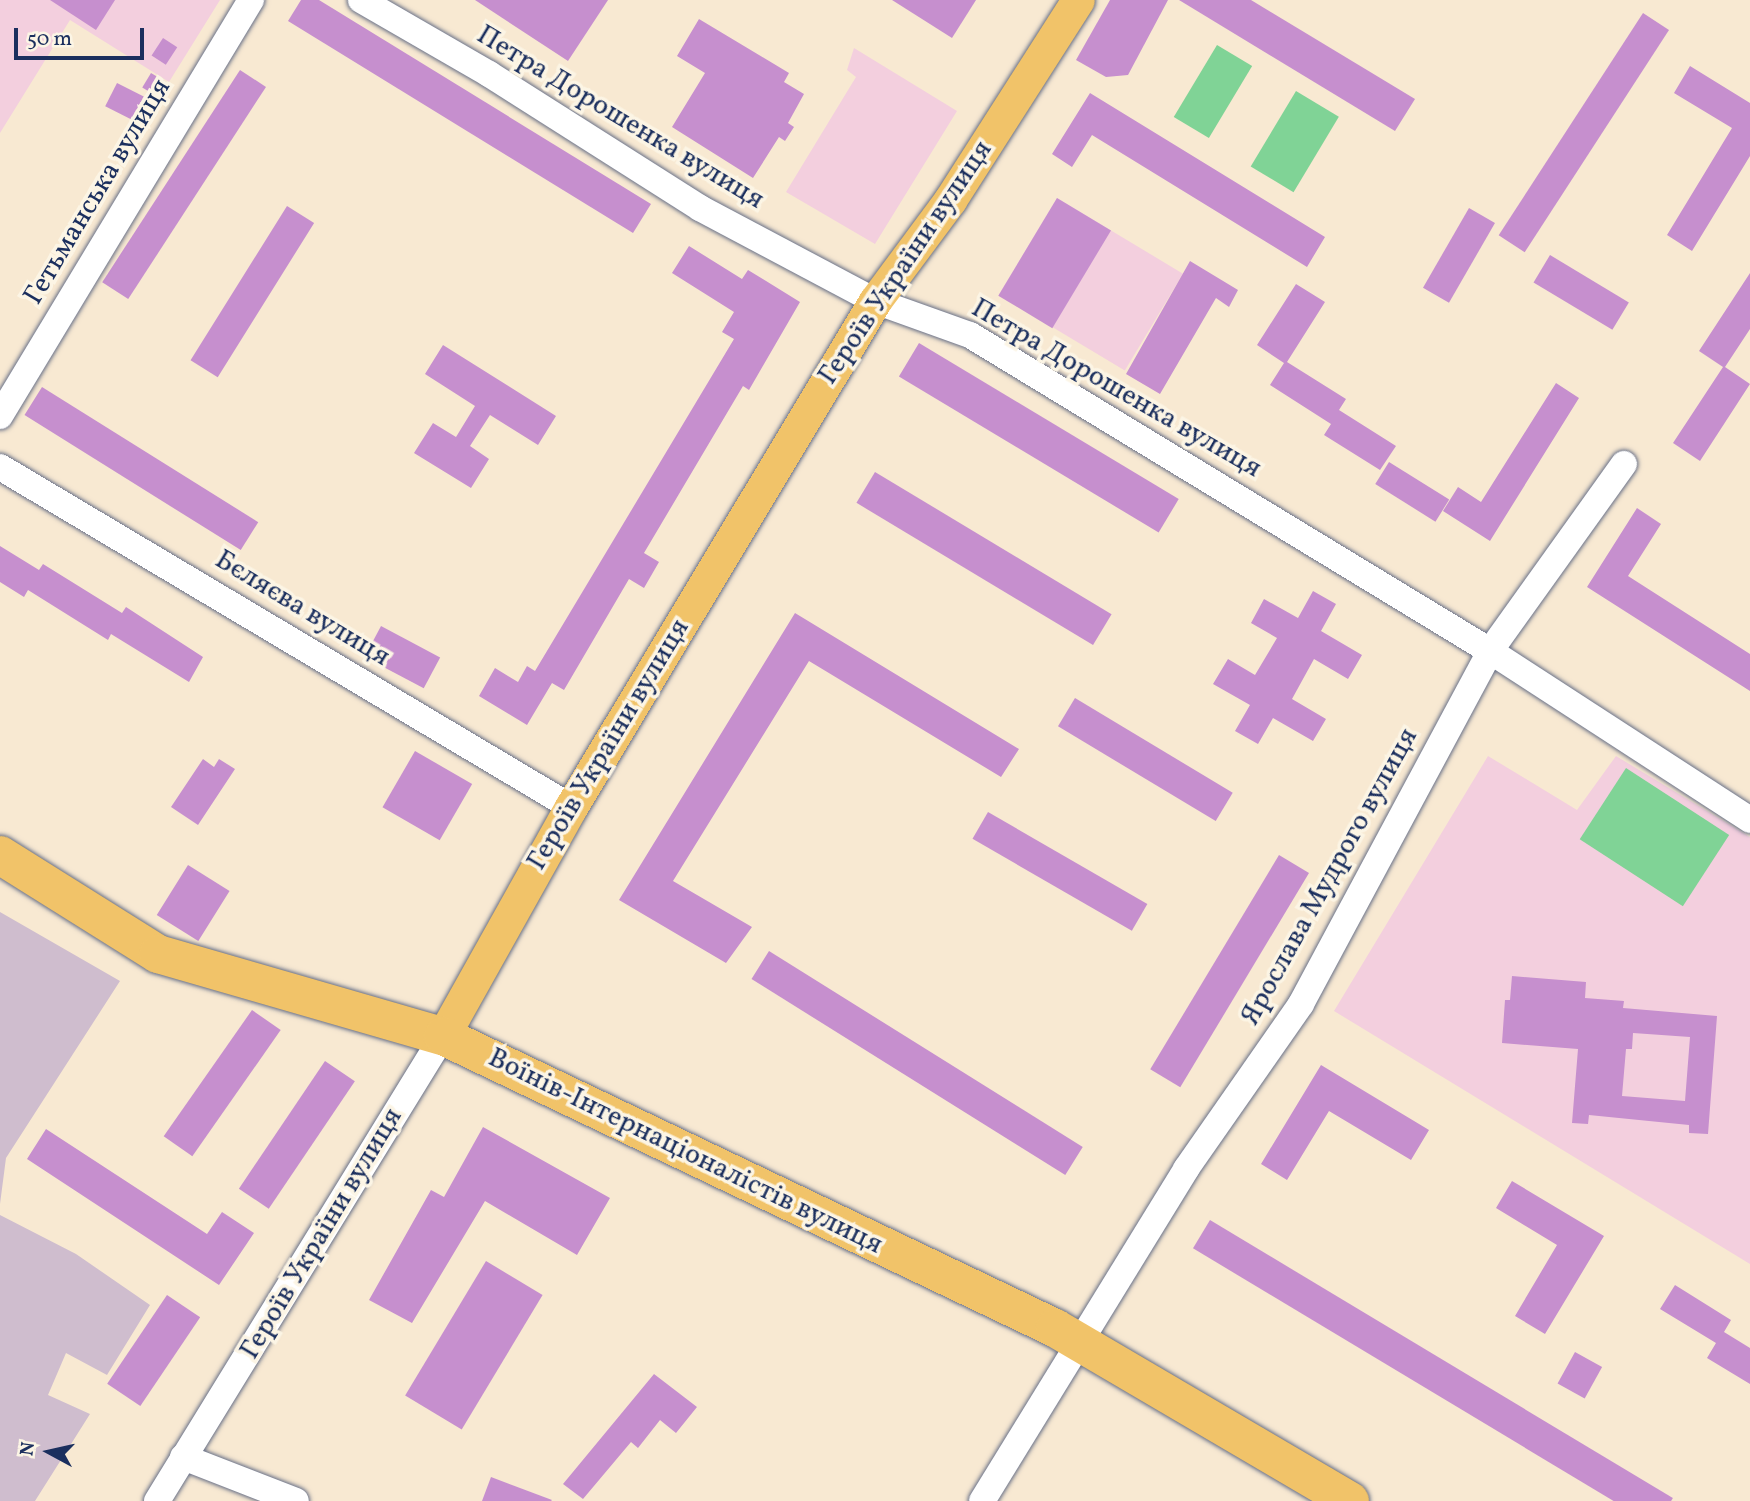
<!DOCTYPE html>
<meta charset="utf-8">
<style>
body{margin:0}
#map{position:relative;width:1750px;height:1501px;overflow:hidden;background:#f8e9d2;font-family:Vollkorn,serif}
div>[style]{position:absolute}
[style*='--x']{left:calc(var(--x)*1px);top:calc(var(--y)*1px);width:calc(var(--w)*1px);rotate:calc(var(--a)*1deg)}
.built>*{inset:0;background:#f3cfde;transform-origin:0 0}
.industrial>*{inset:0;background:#cfbdce}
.green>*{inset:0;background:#80d396;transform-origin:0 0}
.building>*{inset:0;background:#c68fce;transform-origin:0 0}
.roads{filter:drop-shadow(0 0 2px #687087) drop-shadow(0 0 2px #687087)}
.minor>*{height:26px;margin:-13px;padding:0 13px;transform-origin:13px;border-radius:13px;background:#fff}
.major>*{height:33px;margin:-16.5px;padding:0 16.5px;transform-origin:16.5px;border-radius:16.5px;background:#f1c369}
.highway>*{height:38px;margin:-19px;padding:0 19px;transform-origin:19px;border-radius:19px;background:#f1c369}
span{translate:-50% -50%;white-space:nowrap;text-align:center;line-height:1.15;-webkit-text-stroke:7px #fcf5e5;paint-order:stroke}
.street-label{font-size:28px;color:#1b2f5e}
.north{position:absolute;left:14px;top:1417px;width:70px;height:70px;-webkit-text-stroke:5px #fcf5e5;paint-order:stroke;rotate:278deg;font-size:19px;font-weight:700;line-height:28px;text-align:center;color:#1b2f5e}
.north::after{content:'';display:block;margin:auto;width:24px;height:32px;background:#1b2f5e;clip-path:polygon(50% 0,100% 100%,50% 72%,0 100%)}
.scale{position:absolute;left:14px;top:28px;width:130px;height:32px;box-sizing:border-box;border:4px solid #1b2f5e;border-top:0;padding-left:9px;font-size:21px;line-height:24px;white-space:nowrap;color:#1b2f5e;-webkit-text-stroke:5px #fcf5e5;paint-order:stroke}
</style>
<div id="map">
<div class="built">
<i style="clip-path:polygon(0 0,220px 0,169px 82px,70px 20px,0 133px)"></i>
<i style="clip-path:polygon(854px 48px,957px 111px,875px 244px,786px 192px,856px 77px,847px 70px)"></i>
<i style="left:1057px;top:198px;width:147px;height:113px;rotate:31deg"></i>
<i style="clip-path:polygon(1488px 756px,1577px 810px,1616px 756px,1750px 837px,1750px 1264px,1334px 1011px)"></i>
</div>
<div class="industrial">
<i style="clip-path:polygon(0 912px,120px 981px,6px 1158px,0 1204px)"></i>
<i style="clip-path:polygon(0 1215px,76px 1254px,150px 1305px,107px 1375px,66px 1353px,48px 1395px,90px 1414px,35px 1501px,0 1501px)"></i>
</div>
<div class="green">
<i style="left:1217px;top:45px;width:41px;height:84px;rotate:31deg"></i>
<i style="left:1296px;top:91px;width:50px;height:88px;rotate:31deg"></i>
<i style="left:1626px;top:768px;width:123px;height:85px;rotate:33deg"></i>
</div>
<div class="building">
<i style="clip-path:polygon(50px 0,115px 0,96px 30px)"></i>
<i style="clip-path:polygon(301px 0,319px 0,651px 204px,633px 233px,288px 21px)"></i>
<i style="clip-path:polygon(475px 0,608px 0,568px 61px)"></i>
<i style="clip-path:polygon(892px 0,976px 0,952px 38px)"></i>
<i style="clip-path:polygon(1110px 0,1168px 0,1128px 75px,1106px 77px,1076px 60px)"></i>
<i style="clip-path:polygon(1179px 0,1251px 0,1415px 99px,1395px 131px)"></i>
<i style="left:1643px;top:13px;width:31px;height:265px;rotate:33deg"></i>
<i style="clip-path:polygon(699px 19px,789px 73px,784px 82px,804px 94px,788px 123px,794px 127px,785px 141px,779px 137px,753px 178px,672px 127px,705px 73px,677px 56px)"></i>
<i style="left:163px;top:38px;width:17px;height:21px;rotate:33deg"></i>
<i style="clip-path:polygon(1690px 66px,1750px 103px,1750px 156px,1692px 251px,1667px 235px,1732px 128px,1674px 93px)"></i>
<i style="left:240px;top:70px;width:31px;height:253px;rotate:33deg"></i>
<i style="left:151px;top:73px;width:17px;height:17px;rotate:31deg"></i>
<i style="left:117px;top:83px;width:30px;height:26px;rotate:27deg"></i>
<i style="clip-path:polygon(1090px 93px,1325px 237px,1307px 267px,1092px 135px,1072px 167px,1052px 154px)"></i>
<i style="left:1057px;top:198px;width:63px;height:114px;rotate:31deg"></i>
<i style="left:287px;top:206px;width:32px;height:182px;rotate:32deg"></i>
<i style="left:1469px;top:208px;width:30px;height:92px;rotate:30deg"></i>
<i style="clip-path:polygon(689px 246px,742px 279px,748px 270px,800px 302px,749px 390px,743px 386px,644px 553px,659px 562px,644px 588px,629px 579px,564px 690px,552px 683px,527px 725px,479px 696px,495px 668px,518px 682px,527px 666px,535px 671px,734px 339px,722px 332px,734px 312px,672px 273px)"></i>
<i style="left:1550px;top:255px;width:92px;height:32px;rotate:31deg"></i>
<i style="clip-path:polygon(1190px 261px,1238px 290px,1229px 307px,1216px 298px,1160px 394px,1126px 374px)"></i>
<i style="clip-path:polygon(1750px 273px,1750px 329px,1725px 367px,1750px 384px,1700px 461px,1673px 443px,1723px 367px,1699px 351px)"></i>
<i style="clip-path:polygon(1296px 284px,1325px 302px,1287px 362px,1346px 399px,1339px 410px,1396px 446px,1380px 470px,1324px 435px,1331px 424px,1270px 385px,1284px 363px,1257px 345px)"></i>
<i style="left:919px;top:343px;width:303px;height:39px;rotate:31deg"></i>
<i style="clip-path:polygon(443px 345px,556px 416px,538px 445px,490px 415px,470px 446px,489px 459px,471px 488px,414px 453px,433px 423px,456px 437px,475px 406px,425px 374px)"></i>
<i style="clip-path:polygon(1556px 383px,1579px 398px,1490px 541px,1443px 511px,1458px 487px,1481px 502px)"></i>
<i style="left:42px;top:387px;width:255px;height:33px;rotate:32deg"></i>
<i style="left:1389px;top:462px;width:71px;height:26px;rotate:32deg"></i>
<i style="left:875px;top:472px;width:276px;height:36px;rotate:31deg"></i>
<i style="clip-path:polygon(1637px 508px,1661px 524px,1628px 576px,1750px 654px,1750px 691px,1587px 587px)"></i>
<i style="clip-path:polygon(0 546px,39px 570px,43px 564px,122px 613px,126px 607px,203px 657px,189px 682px,111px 634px,108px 640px,28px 590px,24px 597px,0 582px)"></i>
<i style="clip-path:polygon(1313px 591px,1336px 604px,1321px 631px,1362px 655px,1348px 679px,1314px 659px,1292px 699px,1326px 719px,1313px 741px,1273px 718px,1258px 744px,1235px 731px,1250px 705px,1213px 684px,1228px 659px,1255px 675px,1277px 638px,1251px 623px,1264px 599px,1298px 618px)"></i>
<i style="clip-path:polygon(795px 613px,1019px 749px,1001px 777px,809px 661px,673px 881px,752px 927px,726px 963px,619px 900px)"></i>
<i style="left:381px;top:626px;width:67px;height:35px;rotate:28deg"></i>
<i style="left:1075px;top:698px;width:184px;height:33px;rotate:31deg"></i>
<i style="left:415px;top:751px;width:66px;height:65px;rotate:30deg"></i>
<i style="clip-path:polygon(203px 759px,214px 767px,219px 759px,235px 769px,198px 825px,171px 807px)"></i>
<i style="left:988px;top:812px;width:184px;height:31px;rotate:30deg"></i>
<i style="left:1279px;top:855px;width:35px;height:250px;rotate:31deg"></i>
<i style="left:188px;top:865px;width:49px;height:59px;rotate:32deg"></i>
<i style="left:769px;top:951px;width:370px;height:33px;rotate:32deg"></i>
<i style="clip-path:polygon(evenodd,1512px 976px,1586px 982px,1585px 998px,1624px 1001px,1623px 1008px,1717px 1016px,1708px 1134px,1689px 1133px,1689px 1125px,1589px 1115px,1588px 1124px,1572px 1123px,1578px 1049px,1502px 1043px,1505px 1000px,1510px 1000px,1512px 976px,1633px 1033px,1690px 1037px,1685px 1101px,1622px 1096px,1626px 1049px,1632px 1049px,1633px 1033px)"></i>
<i style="left:252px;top:1010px;width:35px;height:154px;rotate:35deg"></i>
<i style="left:325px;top:1061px;width:36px;height:154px;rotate:34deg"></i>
<i style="clip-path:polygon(1321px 1065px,1429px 1130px,1411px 1160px,1329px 1111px,1287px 1180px,1261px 1164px)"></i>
<i style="clip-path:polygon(483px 1127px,610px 1198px,577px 1255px,485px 1201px,412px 1323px,369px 1300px,431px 1190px,444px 1197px)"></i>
<i style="clip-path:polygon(46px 1129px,207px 1234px,222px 1212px,254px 1233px,219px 1285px,27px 1159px)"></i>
<i style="clip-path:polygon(1512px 1181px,1604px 1236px,1545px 1334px,1515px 1316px,1557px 1245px,1496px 1208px)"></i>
<i style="left:1210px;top:1220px;width:540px;height:33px;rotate:31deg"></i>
<i style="left:486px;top:1261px;width:66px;height:157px;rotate:31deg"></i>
<i style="clip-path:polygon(1675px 1285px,1731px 1320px,1724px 1332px,1750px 1348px,1750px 1384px,1707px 1358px,1716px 1343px,1660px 1309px)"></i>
<i style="left:167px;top:1295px;width:40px;height:107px;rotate:34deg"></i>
<i style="left:1575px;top:1352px;width:31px;height:36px;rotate:29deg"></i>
<i style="clip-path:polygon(654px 1374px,697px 1407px,676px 1433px,660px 1420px,638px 1448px,631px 1442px,583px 1499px,563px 1484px)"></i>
<i style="clip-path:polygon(491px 1477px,552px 1500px,551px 1501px,482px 1501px)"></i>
</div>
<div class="roads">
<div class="minor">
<i style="--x:361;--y:0;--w:148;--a:30"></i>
<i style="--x:489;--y:74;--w:250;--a:32.4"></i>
<i style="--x:700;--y:208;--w:198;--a:28"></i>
<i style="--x:875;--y:301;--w:101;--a:19.7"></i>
<i style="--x:970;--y:335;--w:608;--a:31.29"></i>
<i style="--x:1490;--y:651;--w:310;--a:33"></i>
<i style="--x:0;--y:416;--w:486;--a:-58.9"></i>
<i style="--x:0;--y:467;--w:665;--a:30.77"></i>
<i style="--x:183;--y:1457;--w:121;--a:21.3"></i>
<i style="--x:157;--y:1501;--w:546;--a:-58.41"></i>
<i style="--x:982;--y:1501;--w:390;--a:-58.4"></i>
<i style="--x:1186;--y:1169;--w:201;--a:-55.1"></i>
<i style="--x:1301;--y:1004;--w:400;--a:-61.8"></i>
<i style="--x:1490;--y:651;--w:230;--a:-54.4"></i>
</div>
<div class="major">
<i style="--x:443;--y:1036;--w:262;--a:-60.8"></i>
<i style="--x:571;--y:807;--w:590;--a:-59"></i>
<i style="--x:875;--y:301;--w:126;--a:-53.4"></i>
<i style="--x:950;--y:200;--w:237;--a:-57.4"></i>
</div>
<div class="highway">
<i style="--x:0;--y:855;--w:186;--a:32.1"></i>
<i style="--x:158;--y:954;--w:297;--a:16.1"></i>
<i style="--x:443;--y:1036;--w:678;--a:25.51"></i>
<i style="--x:1055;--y:1328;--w:342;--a:30.4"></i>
</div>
</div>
<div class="street-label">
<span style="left:620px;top:118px;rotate:31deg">Петра Дорошенка вулиця</span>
<span style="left:98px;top:192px;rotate:-59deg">Гетьманська вулиця</span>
<span style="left:906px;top:263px;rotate:-56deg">Героїв України вулиця</span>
<span style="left:1116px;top:389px;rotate:30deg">Петра Дорошенка вулиця</span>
<span style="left:302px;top:609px;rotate:31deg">Бєляєва вулиця</span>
<span style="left:609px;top:745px;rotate:-59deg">Героїв України вулиця</span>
<span style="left:1330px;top:877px;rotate:-61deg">Ярослава Мудрого вулиця</span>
<span style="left:685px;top:1152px;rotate:26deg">Воїнів-Інтернаціоналістів вулиця</span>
<span style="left:322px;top:1234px;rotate:-59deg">Героїв України вулиця</span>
</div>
<div class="north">N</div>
<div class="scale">50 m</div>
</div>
